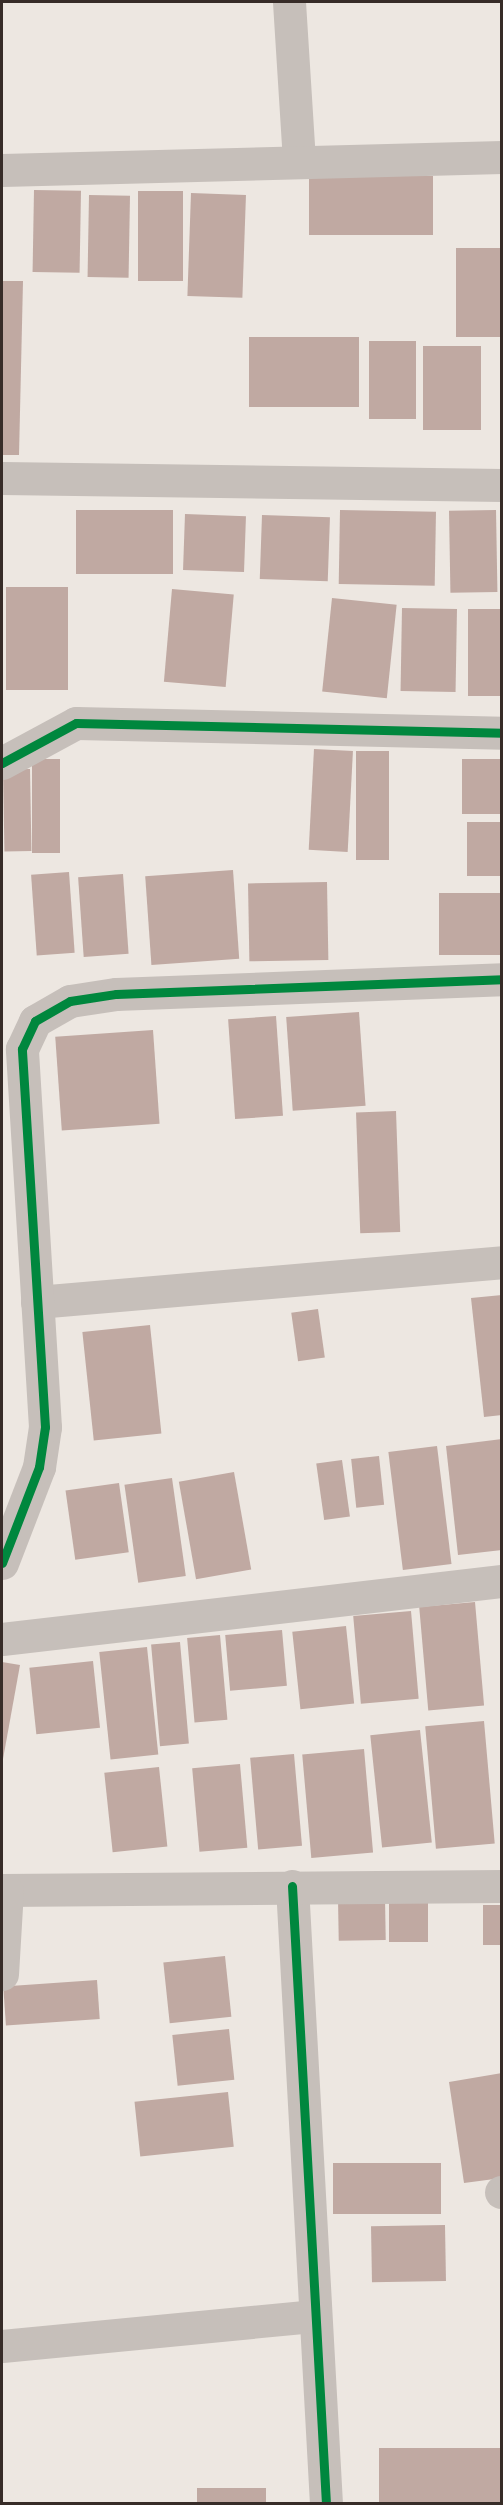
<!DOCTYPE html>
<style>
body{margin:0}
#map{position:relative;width:503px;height:2505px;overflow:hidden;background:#ede7e1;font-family:"Titillium Web",sans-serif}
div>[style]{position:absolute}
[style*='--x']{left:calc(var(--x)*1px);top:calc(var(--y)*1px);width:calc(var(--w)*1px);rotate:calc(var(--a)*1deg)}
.building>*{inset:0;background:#c0a9a2;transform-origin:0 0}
.minor>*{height:33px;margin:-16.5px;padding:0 16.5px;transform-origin:16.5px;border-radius:16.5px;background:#c6bfba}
.cycleway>*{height:9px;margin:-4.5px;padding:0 4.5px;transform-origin:4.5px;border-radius:4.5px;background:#00873e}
span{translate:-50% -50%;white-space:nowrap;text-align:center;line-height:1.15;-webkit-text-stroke:4.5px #f9f0e8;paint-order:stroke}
.frame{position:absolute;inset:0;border:3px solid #372c28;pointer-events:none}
</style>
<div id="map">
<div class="building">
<i style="left:433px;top:176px;width:59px;height:124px;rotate:90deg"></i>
<i style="left:34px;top:190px;width:47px;height:82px;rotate:1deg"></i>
<i style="left:138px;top:191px;width:45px;height:90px"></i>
<i style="left:191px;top:193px;width:55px;height:103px;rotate:2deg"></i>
<i style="left:89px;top:195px;width:41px;height:82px;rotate:1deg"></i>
<i style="left:502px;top:248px;width:89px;height:46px;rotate:90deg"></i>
<i style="clip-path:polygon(2px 281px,23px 281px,19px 455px,2px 455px)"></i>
<i style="left:249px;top:337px;width:110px;height:70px"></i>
<i style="left:369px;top:341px;width:47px;height:78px"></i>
<i style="left:423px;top:346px;width:58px;height:84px"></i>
<i style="left:76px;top:510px;width:97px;height:64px"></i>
<i style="left:340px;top:510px;width:96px;height:74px;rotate:1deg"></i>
<i style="left:496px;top:510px;width:82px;height:47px;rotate:89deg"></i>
<i style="left:185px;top:514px;width:61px;height:56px;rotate:2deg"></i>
<i style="left:262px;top:515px;width:68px;height:64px;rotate:2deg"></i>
<i style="left:6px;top:587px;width:62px;height:103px"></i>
<i style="left:172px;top:589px;width:62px;height:93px;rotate:5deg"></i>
<i style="left:332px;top:598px;width:65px;height:94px;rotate:6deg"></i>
<i style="left:402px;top:608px;width:55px;height:83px;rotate:1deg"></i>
<i style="left:468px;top:609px;width:34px;height:87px"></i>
<i style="left:314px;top:749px;width:39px;height:101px;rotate:3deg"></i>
<i style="left:356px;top:751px;width:33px;height:109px"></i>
<i style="left:32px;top:759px;width:28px;height:94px"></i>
<i style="left:502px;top:759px;width:55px;height:40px;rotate:90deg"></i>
<i style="left:30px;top:769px;width:82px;height:27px;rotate:89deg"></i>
<i style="left:502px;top:822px;width:54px;height:35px;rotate:90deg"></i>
<i style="left:233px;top:870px;width:89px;height:88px;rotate:86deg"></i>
<i style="left:69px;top:872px;width:81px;height:38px;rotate:86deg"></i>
<i style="left:123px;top:874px;width:80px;height:45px;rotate:86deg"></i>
<i style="left:327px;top:882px;width:78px;height:79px;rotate:89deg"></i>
<i style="left:502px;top:893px;width:62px;height:63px;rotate:90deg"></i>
<i style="left:359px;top:1012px;width:94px;height:73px;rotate:86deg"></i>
<i style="left:276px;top:1016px;width:100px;height:48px;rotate:86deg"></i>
<i style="left:153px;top:1030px;width:94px;height:98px;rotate:86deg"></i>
<i style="left:396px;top:1111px;width:121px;height:40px;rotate:88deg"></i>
<i style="clip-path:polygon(502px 1295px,502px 1415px,484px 1417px,471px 1298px)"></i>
<i style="left:318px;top:1309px;width:49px;height:27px;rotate:82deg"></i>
<i style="left:150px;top:1325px;width:109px;height:68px;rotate:84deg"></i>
<i style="clip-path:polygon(502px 1439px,502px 1550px,458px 1555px,446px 1446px)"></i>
<i style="left:437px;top:1446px;width:119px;height:49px;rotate:83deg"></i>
<i style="left:379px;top:1456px;width:49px;height:28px;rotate:84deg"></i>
<i style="left:342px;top:1460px;width:57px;height:26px;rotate:82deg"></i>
<i style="left:234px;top:1472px;width:99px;height:56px;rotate:80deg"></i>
<i style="left:172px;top:1478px;width:99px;height:48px;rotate:82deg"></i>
<i style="left:119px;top:1483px;width:70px;height:54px;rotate:82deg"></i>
<i style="left:475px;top:1602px;width:104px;height:56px;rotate:85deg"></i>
<i style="left:411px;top:1611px;width:88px;height:58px;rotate:85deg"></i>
<i style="left:346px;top:1626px;width:78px;height:54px;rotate:84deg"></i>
<i style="left:282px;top:1630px;width:56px;height:57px;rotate:85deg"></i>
<i style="left:220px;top:1635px;width:85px;height:33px;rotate:85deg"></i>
<i style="left:180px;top:1642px;width:102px;height:29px;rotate:85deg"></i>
<i style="left:147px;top:1647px;width:108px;height:48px;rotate:84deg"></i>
<i style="left:93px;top:1661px;width:67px;height:64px;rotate:84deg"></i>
<i style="clip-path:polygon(2px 1662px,20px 1665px,3px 1759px,2px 1759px)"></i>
<i style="left:484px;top:1721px;width:123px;height:59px;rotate:85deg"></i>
<i style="left:420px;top:1730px;width:113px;height:50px;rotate:84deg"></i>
<i style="left:364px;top:1749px;width:104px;height:62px;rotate:85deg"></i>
<i style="left:294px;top:1754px;width:92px;height:44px;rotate:85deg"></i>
<i style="left:240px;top:1764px;width:84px;height:48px;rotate:85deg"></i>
<i style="left:159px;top:1767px;width:80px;height:55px;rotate:84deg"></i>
<i style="left:385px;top:1898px;width:42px;height:47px;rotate:89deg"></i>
<i style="left:428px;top:1898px;width:44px;height:39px;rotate:90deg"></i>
<i style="left:502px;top:1905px;width:40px;height:19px;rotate:90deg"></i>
<i style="left:225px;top:1956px;width:61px;height:62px;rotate:84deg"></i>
<i style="left:97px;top:1980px;width:39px;height:94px;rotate:86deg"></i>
<i style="left:229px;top:2029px;width:51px;height:57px;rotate:84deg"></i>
<i style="clip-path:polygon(502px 2073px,502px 2178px,464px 2183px,449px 2082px)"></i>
<i style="left:228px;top:2092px;width:55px;height:94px;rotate:84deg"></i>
<i style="left:441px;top:2163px;width:51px;height:108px;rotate:90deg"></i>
<i style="left:445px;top:2225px;width:56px;height:74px;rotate:89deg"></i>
<i style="left:502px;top:2448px;width:56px;height:123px;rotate:90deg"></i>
<i style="left:266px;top:2488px;width:16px;height:69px;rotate:90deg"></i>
</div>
<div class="minor">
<i style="--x:289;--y:2;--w:160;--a:86.4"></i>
<i style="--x:2;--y:170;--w:500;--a:-1.49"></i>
<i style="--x:2;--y:478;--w:500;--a:0.8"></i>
<i style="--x:2;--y:763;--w:84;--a:-28.4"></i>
<i style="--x:76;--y:723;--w:426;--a:1.3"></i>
<i style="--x:37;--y:1302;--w:467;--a:-4.9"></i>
<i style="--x:2;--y:1563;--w:103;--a:-68.9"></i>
<i style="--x:39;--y:1467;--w:40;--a:-81.5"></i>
<i style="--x:45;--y:1427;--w:379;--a:-93.5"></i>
<i style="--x:22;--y:1049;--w:31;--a:-65"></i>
<i style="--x:35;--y:1021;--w:40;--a:-29.7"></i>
<i style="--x:70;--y:1001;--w:47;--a:-8.7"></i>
<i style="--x:116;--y:994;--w:386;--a:-2.2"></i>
<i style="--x:2;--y:1639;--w:503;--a:-6.62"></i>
<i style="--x:292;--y:1886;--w:619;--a:86.85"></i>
<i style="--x:2;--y:1890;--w:500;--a:-0.46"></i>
<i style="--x:2;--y:1974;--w:83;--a:-86.6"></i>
<i style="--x:501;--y:2192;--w:1;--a:0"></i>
<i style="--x:2;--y:2346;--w:312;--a:-5.5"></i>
</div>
<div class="cycleway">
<i style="--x:2;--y:763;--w:84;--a:-28.4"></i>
<i style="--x:76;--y:723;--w:426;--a:1.3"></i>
<i style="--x:2;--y:1563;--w:103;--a:-68.9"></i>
<i style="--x:39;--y:1467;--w:40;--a:-81.5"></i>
<i style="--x:45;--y:1427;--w:379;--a:-93.5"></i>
<i style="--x:22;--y:1049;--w:31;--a:-65"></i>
<i style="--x:35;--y:1021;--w:40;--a:-29.7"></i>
<i style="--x:70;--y:1001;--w:47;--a:-8.7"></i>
<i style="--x:116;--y:994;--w:386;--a:-2.2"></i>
<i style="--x:292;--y:1886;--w:619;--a:86.85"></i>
</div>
<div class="frame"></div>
</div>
